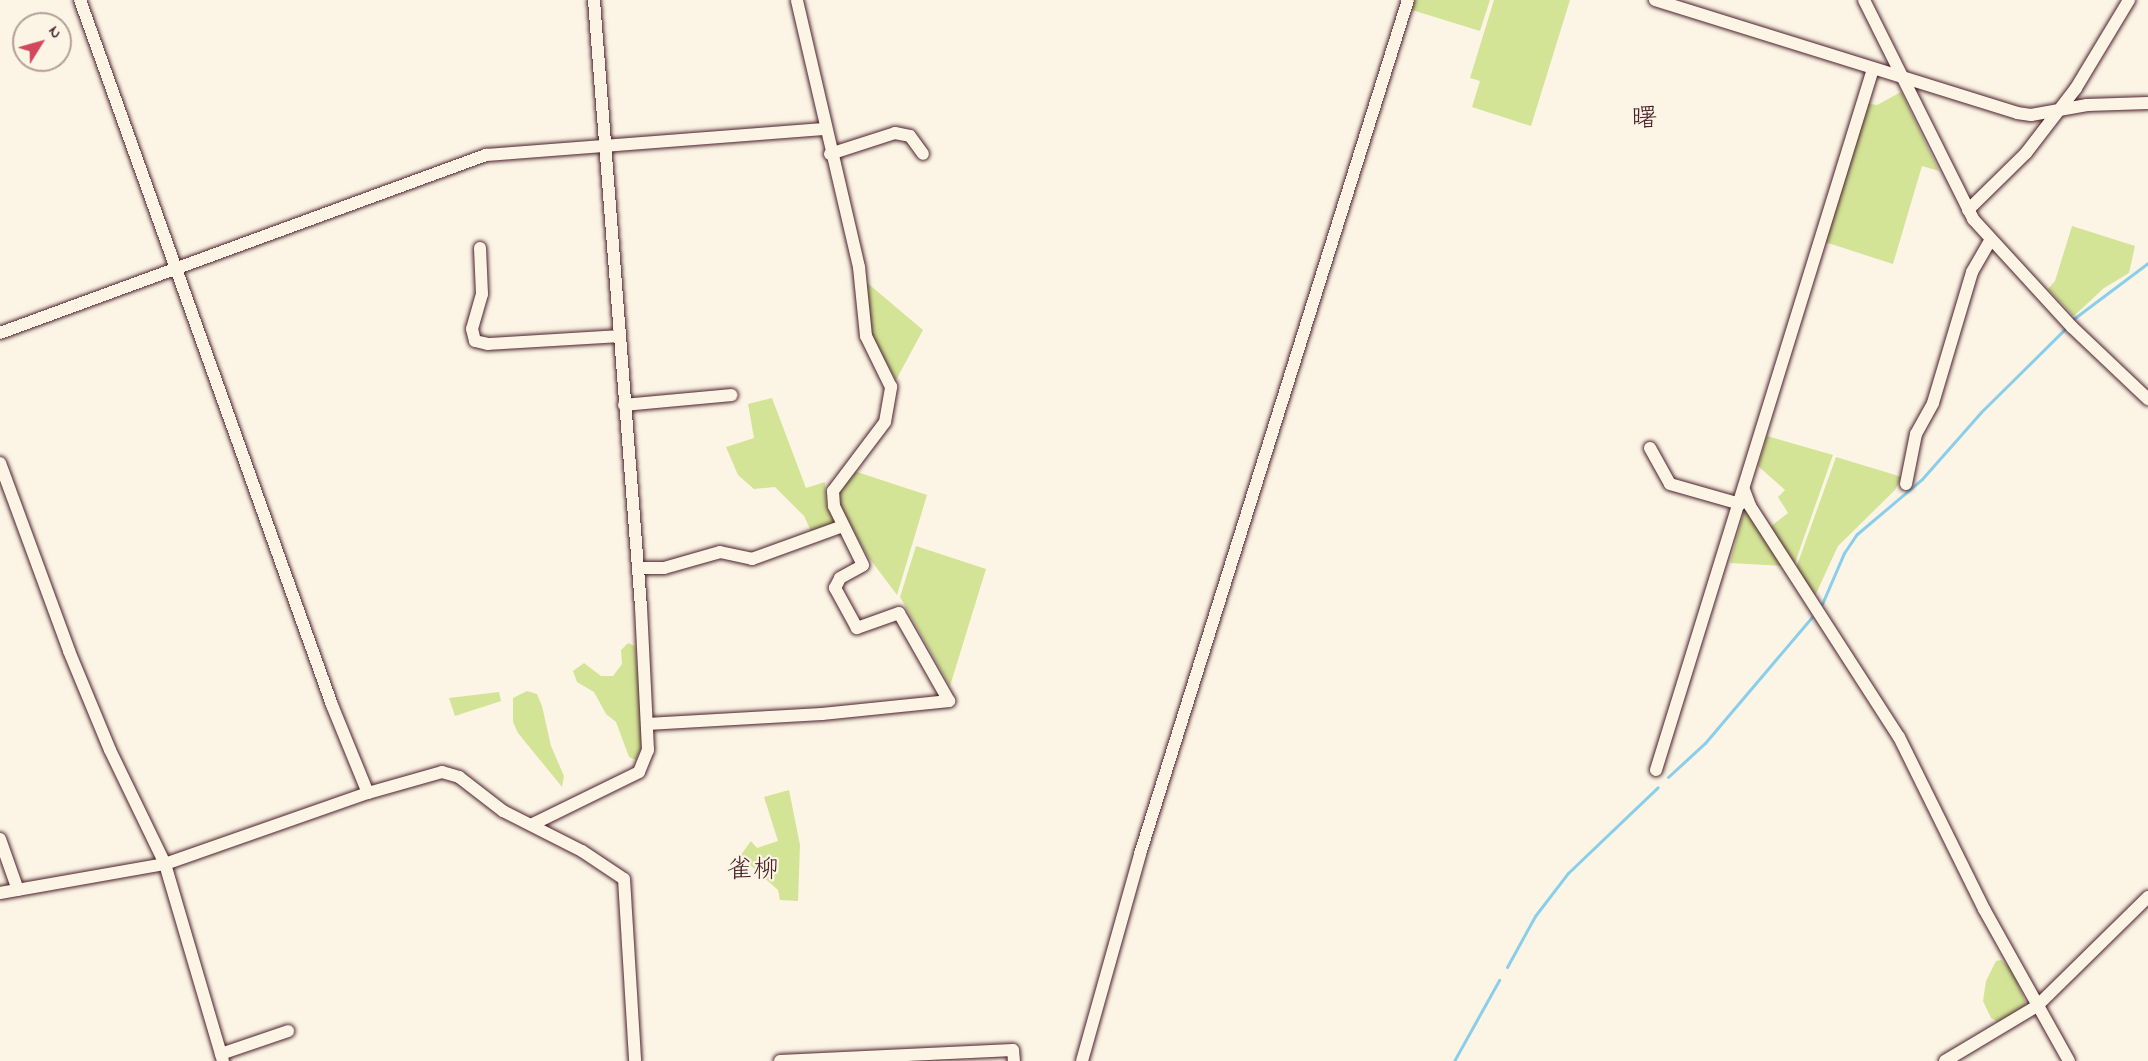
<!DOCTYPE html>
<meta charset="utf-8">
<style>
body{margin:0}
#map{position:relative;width:2148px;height:1061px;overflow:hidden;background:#fcf5e5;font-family:"Indie Flower","Klee One",sans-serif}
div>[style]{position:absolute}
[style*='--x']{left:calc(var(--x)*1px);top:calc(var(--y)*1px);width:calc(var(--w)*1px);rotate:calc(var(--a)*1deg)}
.green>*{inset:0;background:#d3e497}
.stream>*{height:3px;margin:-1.5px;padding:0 1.5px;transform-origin:1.5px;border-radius:1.5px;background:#89cfeb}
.roads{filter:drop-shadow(0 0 2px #4a1f2b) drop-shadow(0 0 2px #4a1f2b)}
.minor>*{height:12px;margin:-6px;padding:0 6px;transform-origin:6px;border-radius:6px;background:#fcf5e5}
span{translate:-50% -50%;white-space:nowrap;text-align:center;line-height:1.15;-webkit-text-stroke:4.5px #fcf5e5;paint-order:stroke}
.neighbourhood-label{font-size:26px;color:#4a1f2b}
.north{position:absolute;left:12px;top:12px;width:60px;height:60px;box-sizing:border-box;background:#fcf5e5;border:2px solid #b59f9b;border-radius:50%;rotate:53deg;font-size:16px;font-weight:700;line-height:24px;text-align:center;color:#4a1f2b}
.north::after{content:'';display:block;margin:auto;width:21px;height:27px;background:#d1495b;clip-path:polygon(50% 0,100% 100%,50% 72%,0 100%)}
</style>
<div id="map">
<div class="green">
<i style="clip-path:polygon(1415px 0,1490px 0,1480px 31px,1412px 10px)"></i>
<i style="clip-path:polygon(1494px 0,1570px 0,1531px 126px,1472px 107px,1480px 81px,1470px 78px)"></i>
<i style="clip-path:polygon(1901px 92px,1939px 171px,1922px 166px,1893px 264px,1825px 242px,1866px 103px,1877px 105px)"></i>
<i style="clip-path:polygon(2072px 226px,2135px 246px,2129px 273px,2104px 288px,2074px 316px,2048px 289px,2055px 281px)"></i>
<i style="clip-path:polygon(865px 281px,923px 330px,896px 380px,871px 336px)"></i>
<i style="clip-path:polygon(772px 398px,806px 488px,825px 482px,826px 504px,836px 525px,812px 533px,804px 516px,775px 487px,754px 489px,738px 475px,726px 447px,754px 438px,748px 404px)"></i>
<i style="clip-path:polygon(1767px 436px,1833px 455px,1794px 566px,1770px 527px,1788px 513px,1778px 497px,1785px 490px,1758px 466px)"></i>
<i style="clip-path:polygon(1836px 457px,1902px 477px,1895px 490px,1838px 546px,1814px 598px,1796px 568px)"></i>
<i style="clip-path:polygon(851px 470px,927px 495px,897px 595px,867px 555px,841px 507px,839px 489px)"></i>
<i style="clip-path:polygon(1745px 508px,1783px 566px,1730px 563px)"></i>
<i style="clip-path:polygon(916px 546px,986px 569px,950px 686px,900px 597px)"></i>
<i style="clip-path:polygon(628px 643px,635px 646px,643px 743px,636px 760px,629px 757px,616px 722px,606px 714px,594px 692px,577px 682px,573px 671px,584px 663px,601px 676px,613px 676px,622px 664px,621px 650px)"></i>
<i style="clip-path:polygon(527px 691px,537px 694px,542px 706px,551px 746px,564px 776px,562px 787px,518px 733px,513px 722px,513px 698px)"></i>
<i style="clip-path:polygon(499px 692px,501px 701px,455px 716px,449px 698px)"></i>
<i style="clip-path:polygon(789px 790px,800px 845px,798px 901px,780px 900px,778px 890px,740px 856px,751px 841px,757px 848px,778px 841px,764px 797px)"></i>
<i style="clip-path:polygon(2001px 960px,2012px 970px,2025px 1001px,2025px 1006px,1998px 1022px,1991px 1018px,1983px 1001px,1986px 981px,1996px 961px)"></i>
</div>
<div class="stream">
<i style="--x:2072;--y:320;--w:95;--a:-36.9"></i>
<i style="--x:1822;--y:604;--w:56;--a:-66.7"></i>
<i style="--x:1844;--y:553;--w:23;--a:-56"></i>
<i style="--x:1857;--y:534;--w:85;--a:-40.2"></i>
<i style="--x:1922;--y:479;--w:89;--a:-48.6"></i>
<i style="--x:1981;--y:412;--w:120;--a:-44.7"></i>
<i style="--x:1668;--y:777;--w:50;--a:-42.6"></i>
<i style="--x:1705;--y:743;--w:165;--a:-49.7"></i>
<i style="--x:1507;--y:967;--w:58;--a:-61.2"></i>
<i style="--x:1535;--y:916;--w:54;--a:-52.5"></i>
<i style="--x:1568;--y:873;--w:124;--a:-43.7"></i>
<i style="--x:1454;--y:1061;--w:93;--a:-60.9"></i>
</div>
<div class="roads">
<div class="minor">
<i style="--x:80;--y:0;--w:749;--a:70.33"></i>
<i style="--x:332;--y:705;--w:95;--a:67.8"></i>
<i style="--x:1655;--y:0;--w:379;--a:17.3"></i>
<i style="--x:2017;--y:113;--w:14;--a:8"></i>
<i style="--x:2031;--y:115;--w:57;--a:-10.1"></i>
<i style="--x:2087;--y:105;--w:61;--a:-1.9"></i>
<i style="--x:1864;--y:0;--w:245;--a:63.5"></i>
<i style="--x:1973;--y:219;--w:147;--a:47.5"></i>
<i style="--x:2072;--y:327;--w:105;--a:43.5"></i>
<i style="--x:830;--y:154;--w:68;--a:-17.9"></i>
<i style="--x:895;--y:133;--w:15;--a:11"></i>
<i style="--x:910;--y:136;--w:22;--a:54"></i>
<i style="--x:1968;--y:210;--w:81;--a:-44.5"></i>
<i style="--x:2026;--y:153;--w:82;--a:-52.4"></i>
<i style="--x:2076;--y:88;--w:103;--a:-58.9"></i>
<i style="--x:480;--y:248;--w:46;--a:87.5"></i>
<i style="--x:482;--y:294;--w:36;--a:106"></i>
<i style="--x:472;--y:329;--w:12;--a:76"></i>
<i style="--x:475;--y:341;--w:13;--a:13"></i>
<i style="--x:488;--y:344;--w:131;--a:-3.5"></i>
<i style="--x:0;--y:333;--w:518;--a:-20.12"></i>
<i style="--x:486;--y:155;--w:339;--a:-4.4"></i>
<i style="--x:624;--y:405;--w:108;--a:-5.3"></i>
<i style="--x:1650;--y:448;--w:41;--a:60.9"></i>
<i style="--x:1670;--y:484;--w:73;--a:15.9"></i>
<i style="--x:0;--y:463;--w:200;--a:69.8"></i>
<i style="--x:69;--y:651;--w:107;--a:67.5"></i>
<i style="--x:110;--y:750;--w:127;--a:64.2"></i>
<i style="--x:165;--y:864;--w:205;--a:73.6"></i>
<i style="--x:1906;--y:484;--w:51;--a:-78.7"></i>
<i style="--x:1916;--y:434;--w:35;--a:-61"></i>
<i style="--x:1933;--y:403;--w:137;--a:-73.4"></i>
<i style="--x:1972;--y:272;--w:36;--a:-60"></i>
<i style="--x:1744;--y:490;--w:17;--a:69"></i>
<i style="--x:1750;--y:506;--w:275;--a:57.2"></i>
<i style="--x:1899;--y:737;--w:192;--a:63.7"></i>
<i style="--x:1984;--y:909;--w:174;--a:60.8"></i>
<i style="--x:638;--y:568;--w:26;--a:0"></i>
<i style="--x:664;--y:568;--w:58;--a:-15.9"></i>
<i style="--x:720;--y:552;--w:33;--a:12"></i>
<i style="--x:752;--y:559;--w:97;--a:-19.9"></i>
<i style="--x:647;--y:724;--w:175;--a:-3.3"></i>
<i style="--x:822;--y:714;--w:128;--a:-5.8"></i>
<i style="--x:949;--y:701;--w:101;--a:-119.6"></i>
<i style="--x:899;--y:613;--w:45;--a:160.3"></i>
<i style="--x:857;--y:628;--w:46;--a:-118.8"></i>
<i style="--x:835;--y:588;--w:11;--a:-63"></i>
<i style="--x:840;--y:578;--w:26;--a:-29"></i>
<i style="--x:863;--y:565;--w:66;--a:-116.2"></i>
<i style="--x:834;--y:506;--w:15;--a:-94"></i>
<i style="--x:833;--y:491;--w:86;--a:-53"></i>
<i style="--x:885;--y:422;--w:36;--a:-80"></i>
<i style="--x:891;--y:387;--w:57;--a:-116.1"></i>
<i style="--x:866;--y:336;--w:69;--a:-95.8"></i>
<i style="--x:859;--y:267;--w:274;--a:-103.1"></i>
<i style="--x:1656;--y:770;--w:734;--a:-72.8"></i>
<i style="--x:533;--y:824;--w:118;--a:-26.1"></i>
<i style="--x:639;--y:772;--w:24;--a:-68"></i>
<i style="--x:648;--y:750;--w:143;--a:-92.8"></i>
<i style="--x:641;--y:607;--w:609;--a:-94.43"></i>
<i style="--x:0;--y:839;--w:54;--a:70.6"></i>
<i style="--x:0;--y:893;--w:168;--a:-10"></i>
<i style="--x:165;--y:864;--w:215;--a:-19.3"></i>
<i style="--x:368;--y:793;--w:77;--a:-15.8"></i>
<i style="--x:442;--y:772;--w:18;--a:16"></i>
<i style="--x:459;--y:777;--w:56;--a:37.7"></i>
<i style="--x:503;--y:811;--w:89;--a:26.9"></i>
<i style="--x:582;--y:851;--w:50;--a:33.7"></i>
<i style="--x:624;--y:879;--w:182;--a:86.5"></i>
<i style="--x:221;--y:1054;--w:71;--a:-18.9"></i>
<i style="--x:780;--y:1061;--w:233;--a:-2.7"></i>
<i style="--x:1013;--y:1050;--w:11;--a:85"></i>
<i style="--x:1082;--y:1061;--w:215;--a:-74.3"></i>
<i style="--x:1140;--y:854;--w:895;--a:-72.58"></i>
<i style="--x:1945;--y:1061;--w:107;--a:-30.9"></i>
<i style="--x:2037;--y:1006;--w:156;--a:-44.5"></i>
</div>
</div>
<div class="neighbourhood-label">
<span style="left:1644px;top:121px">曙</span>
<span style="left:753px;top:872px">雀柳</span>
</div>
<div class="north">N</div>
</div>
